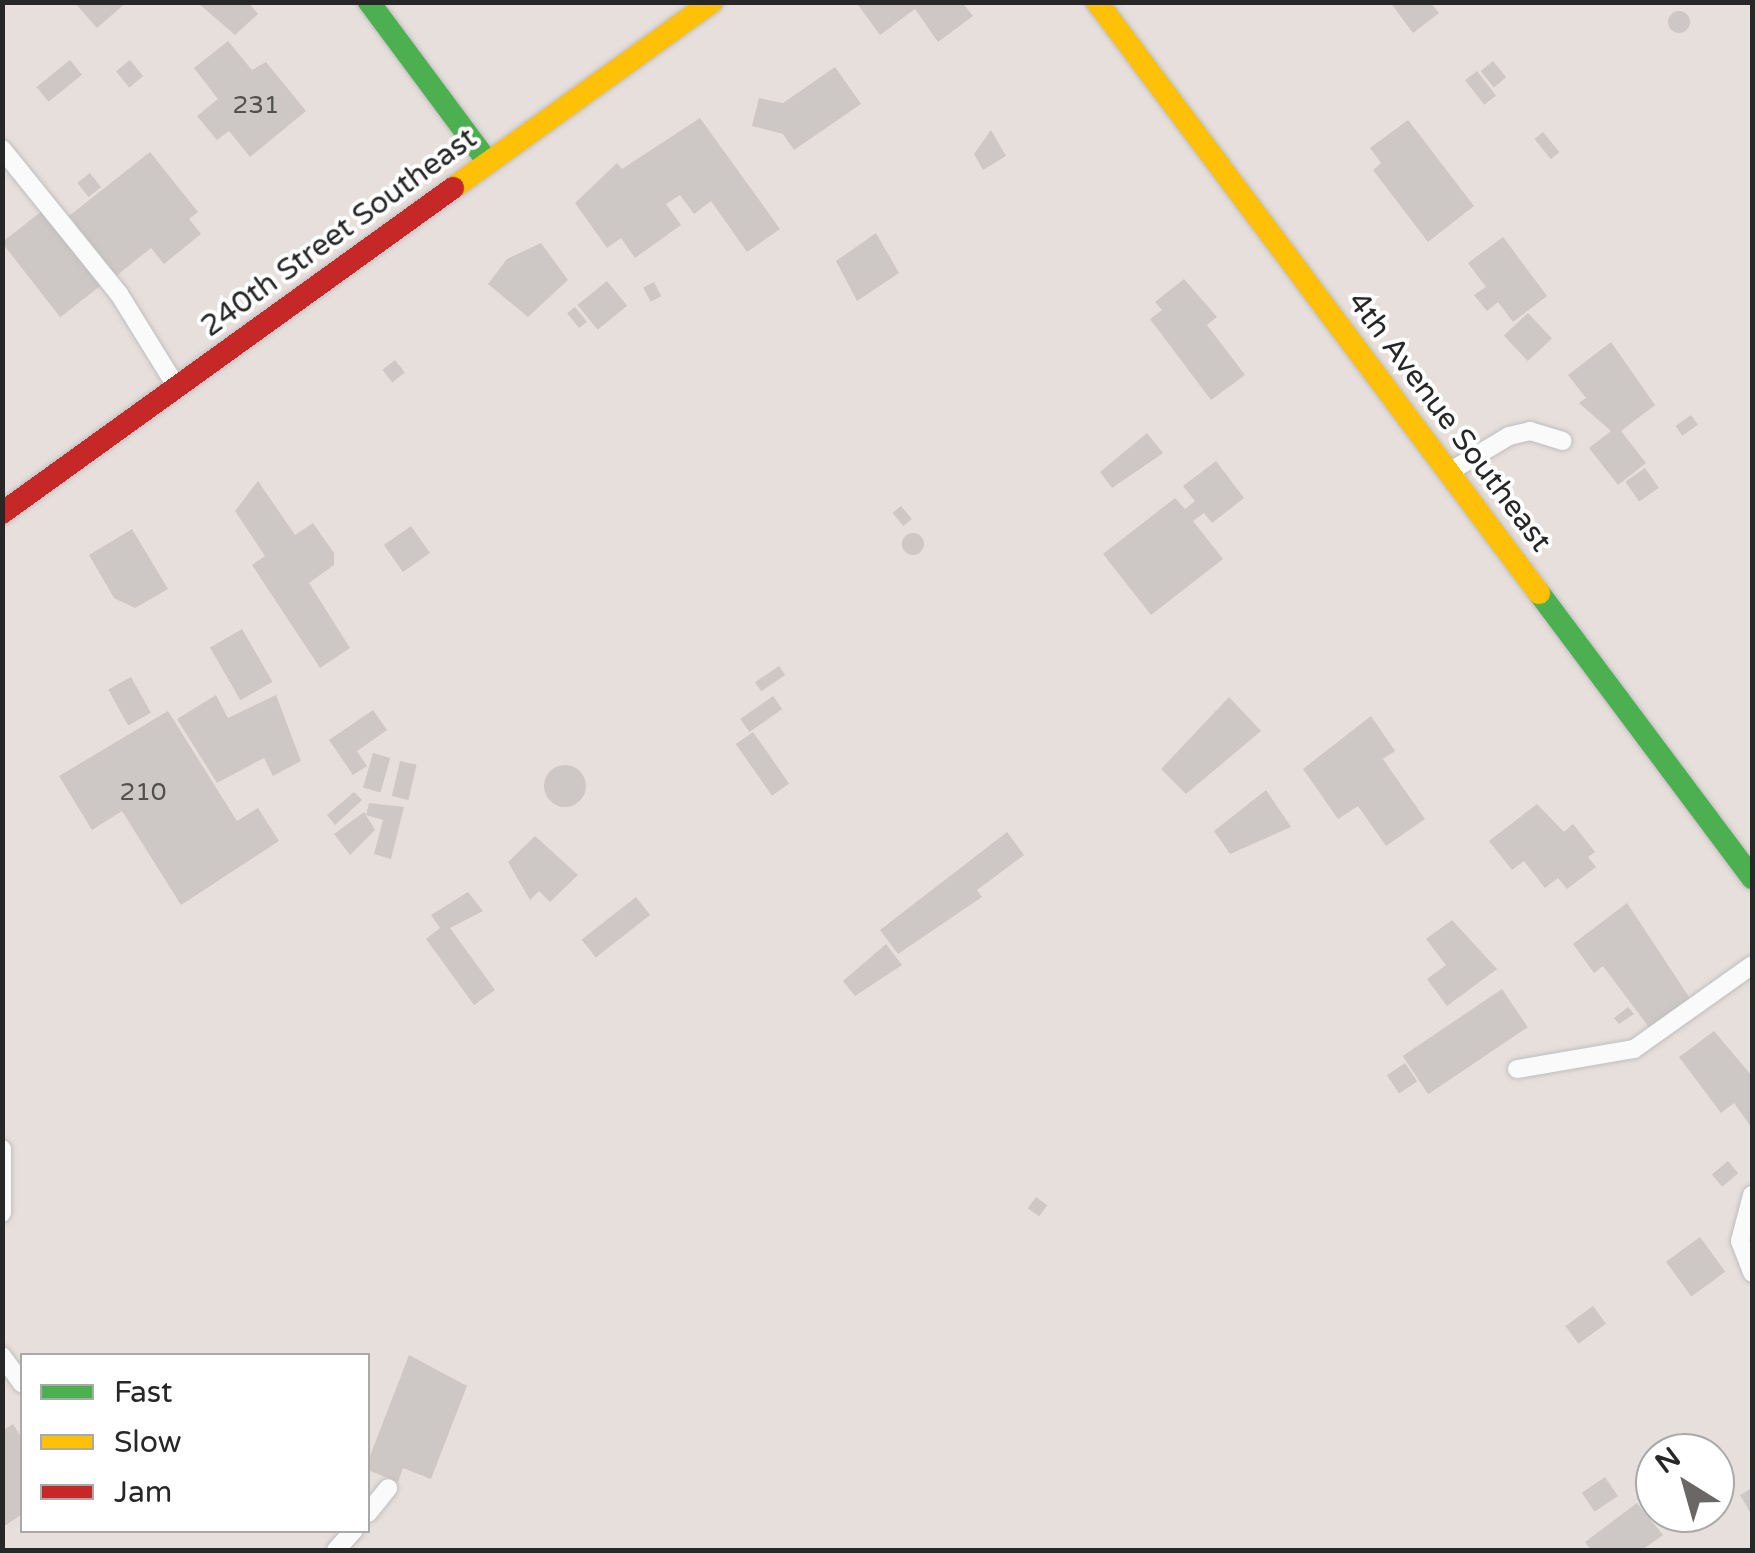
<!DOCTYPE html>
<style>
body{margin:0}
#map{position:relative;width:1755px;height:1553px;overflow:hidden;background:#e7dfdc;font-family:"Varela Round",sans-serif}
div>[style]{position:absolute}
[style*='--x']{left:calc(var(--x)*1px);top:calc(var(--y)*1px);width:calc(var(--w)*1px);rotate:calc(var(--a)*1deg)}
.building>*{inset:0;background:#cdc8c5;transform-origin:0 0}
.round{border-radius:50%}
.roads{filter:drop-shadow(0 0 2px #bfbebf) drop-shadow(0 0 2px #bfbebf)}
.lane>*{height:18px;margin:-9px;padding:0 9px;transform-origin:9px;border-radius:9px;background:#fbfafa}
.fast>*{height:22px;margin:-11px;padding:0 11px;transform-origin:11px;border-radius:11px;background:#4caf50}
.slow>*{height:22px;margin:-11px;padding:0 11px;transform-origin:11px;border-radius:11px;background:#ffc107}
.jam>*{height:22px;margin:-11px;padding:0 11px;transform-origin:11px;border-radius:11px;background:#c62828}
span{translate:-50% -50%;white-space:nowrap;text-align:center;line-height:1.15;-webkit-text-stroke:8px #fff;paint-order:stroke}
.number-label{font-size:25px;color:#51504f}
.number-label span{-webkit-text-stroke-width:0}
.street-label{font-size:30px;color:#272727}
.frame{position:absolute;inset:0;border:5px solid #272727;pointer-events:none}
.legend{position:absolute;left:20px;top:1353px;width:350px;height:180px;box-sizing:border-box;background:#fff;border:2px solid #a9a9a9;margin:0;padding:12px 18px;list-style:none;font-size:30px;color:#272727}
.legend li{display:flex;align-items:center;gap:20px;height:50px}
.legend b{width:50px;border:2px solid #a9a9a9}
.north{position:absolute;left:1635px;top:1433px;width:100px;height:100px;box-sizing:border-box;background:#fff;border:2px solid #a9a9a9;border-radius:50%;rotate:323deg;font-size:28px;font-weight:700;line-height:40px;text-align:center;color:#272727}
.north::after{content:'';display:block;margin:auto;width:35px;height:45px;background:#6a6766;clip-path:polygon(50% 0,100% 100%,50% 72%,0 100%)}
</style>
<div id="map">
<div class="building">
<i style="clip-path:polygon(74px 2px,127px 2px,97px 28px)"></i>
<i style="clip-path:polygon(197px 2px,248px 2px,258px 14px,235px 35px)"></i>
<i style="clip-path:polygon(856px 2px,962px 2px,973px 16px,938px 42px,915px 9px,880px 35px)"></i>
<i style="clip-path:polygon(1390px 2px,1430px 2px,1439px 13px,1413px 33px)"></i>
<i class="round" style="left:1668px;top:11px;width:22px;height:22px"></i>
<i style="clip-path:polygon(228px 41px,252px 70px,266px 62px,306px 111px,250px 157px,229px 131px,217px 140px,197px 116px,218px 99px,194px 68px)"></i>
<i style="left:70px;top:60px;width:19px;height:43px;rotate:51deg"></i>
<i style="left:130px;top:60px;width:21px;height:18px;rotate:51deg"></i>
<i style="left:1493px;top:61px;width:21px;height:16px;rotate:51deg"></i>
<i style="clip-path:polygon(835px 67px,861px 104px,794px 150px,783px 134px,752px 126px,759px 98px,783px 103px)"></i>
<i style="left:1477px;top:71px;width:31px;height:15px;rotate:52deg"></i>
<i style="clip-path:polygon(700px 118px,780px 229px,747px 252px,711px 201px,694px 214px,680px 195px,666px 204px,681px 225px,635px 258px,621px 238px,607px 248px,575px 203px,617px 163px,622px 169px)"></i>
<i style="clip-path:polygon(1408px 120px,1474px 206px,1428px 242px,1373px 170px,1381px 163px,1370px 148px)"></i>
<i style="clip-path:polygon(991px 130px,1006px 156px,983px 170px,974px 154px)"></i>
<i style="left:1543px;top:132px;width:26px;height:11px;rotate:51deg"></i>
<i style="clip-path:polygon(150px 152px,198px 212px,189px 219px,201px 234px,164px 264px,151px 248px,116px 276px,69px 216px)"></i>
<i style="left:90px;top:173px;width:18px;height:16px;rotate:52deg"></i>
<i style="left:42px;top:211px;width:95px;height:51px;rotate:52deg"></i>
<i style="clip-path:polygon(876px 233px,899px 273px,857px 301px,836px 261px)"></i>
<i style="clip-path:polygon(1503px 237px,1547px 296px,1513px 322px,1498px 302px,1487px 311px,1474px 295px,1486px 287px,1468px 263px)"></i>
<i style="clip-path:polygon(541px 243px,568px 280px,528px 317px,488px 284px,507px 259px)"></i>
<i style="clip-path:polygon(1184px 279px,1217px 317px,1207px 325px,1245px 375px,1211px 400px,1150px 319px,1162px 310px,1155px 302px)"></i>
<i style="left:607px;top:281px;width:32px;height:38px;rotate:51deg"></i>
<i style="left:654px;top:282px;width:16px;height:12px;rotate:63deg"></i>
<i style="left:575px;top:307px;width:19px;height:10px;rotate:51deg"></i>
<i style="left:1528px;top:313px;width:35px;height:33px;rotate:47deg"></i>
<i style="clip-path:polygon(1611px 342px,1655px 405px,1621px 431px,1646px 463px,1618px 485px,1589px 448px,1611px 431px,1579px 403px,1586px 398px,1568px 375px)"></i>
<i style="left:395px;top:360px;width:16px;height:16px;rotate:52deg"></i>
<i style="left:1691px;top:415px;width:12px;height:19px;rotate:55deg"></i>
<i style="clip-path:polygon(1147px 433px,1163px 453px,1112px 488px,1100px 472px)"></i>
<i style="clip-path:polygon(1216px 461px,1244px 498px,1212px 523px,1204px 513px,1193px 521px,1223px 559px,1151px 615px,1103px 554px,1175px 498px,1185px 509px,1195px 501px,1183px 486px)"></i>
<i style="left:1645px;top:468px;width:24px;height:24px;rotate:55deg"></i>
<i style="clip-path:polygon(258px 481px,295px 535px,313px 523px,334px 553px,334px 565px,309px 583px,350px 648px,320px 668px,252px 565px,265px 556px,235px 511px)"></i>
<i style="left:901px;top:506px;width:17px;height:11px;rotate:50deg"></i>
<i style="left:411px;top:526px;width:33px;height:33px;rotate:55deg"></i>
<i style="clip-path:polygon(132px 529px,168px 589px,135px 608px,114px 598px,89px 555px)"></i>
<i class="round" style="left:902px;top:533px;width:22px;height:22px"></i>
<i style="left:242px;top:629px;width:61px;height:37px;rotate:60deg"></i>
<i style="left:779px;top:666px;width:11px;height:29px;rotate:56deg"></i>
<i style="left:131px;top:677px;width:41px;height:26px;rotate:61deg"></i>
<i style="clip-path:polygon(216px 695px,228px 718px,276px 695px,301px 761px,273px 776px,264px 758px,217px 783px,177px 719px)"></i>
<i style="left:773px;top:696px;width:16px;height:40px;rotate:55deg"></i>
<i style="clip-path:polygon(1229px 697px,1261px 731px,1186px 794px,1161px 769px)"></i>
<i style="clip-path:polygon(373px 710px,387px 730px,357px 751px,367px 766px,353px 775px,329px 740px)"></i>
<i style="clip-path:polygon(168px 711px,237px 821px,258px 808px,279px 841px,181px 905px,122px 811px,92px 830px,59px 776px)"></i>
<i style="clip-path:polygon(1371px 716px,1395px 751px,1383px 759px,1425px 819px,1386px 846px,1358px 806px,1338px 819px,1303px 769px)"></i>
<i style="left:753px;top:732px;width:63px;height:21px;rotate:55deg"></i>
<i style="left:373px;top:753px;width:18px;height:36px;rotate:16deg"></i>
<i style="left:400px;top:761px;width:17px;height:36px;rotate:13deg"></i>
<i class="round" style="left:544px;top:765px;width:42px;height:42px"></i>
<i style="clip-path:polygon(1266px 790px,1291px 827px,1230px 854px,1214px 831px)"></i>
<i style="clip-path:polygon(354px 792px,362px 800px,335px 825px,327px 815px)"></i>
<i style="clip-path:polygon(369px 803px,404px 807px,391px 859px,374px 854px,383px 820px,366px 815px)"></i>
<i style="clip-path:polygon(1537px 804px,1564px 832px,1573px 824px,1595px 852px,1588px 857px,1596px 867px,1567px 889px,1558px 878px,1545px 888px,1524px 861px,1512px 870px,1489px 841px)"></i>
<i style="clip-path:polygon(364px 812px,375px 830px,350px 855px,334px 834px)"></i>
<i style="clip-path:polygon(1007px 832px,1024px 855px,977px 890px,982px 897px,898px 954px,880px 930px)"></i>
<i style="clip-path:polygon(535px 836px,578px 875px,550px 902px,539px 891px,530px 900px,508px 862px)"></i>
<i style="clip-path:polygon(468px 892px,483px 911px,450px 928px,495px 990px,474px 1005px,426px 939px,440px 928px,431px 915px)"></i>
<i style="left:636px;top:897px;width:23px;height:69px;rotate:52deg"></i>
<i style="clip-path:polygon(1627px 903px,1691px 1000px,1651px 1030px,1603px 966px,1594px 973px,1573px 944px)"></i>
<i style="clip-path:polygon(1452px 920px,1497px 969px,1447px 1006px,1427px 979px,1446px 965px,1426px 939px)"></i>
<i style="clip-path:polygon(886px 944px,902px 965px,855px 996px,843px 981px)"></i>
<i style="left:1502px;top:989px;width:46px;height:120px;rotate:56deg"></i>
<i style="clip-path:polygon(1628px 1007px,1634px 1014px,1619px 1024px,1614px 1018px)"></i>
<i style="clip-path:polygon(1714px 1031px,1752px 1076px,1752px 1128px,1734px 1103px,1721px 1113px,1679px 1057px)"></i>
<i style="left:1405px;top:1063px;width:22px;height:22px;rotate:56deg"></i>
<i style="left:1728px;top:1161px;width:16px;height:21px;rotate:50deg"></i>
<i style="left:1036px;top:1197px;width:14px;height:14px;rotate:36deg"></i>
<i style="left:1700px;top:1237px;width:43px;height:42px;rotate:54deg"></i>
<i style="left:1593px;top:1306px;width:22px;height:34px;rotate:54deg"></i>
<i style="clip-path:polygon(409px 1355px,467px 1386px,431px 1479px,403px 1468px,398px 1482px,368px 1470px,368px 1461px)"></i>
<i style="clip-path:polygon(13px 1424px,22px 1438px,22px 1514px,2px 1528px,2px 1431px)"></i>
<i style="left:1605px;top:1477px;width:23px;height:28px;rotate:56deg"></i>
<i style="clip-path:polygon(1752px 1488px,1752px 1511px,1750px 1512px,1740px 1495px)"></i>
<i style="clip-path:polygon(1637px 1503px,1663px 1535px,1642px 1550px,1591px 1550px,1585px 1542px)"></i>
</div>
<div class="roads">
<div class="lane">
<i style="--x:2;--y:149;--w:186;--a:51.1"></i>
<i style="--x:119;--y:294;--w:108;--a:58.2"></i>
<i style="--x:1449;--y:472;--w:70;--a:-31"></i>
<i style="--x:1509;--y:436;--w:22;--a:-13"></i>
<i style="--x:1530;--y:431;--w:34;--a:17"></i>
<i style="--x:1517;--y:1069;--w:119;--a:-9.7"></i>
<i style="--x:1634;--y:1049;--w:145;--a:-35.4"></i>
<i style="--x:2;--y:1149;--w:64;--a:90"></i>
<i style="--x:1752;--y:1195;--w:48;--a:104.6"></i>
<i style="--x:1740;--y:1241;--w:34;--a:69"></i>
<i style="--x:2;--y:1356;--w:34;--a:54"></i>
<i style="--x:368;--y:1513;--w:32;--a:-51"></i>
<i style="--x:336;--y:1550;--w:27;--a:-48"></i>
</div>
<div class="fast">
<i style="--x:369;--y:2;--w:199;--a:53.4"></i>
<i style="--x:1539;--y:593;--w:356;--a:53.2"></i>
</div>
<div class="slow">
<i style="--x:1097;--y:2;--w:738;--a:53.21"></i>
<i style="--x:453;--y:188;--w:319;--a:-35.7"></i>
</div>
<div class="jam">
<i style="--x:2;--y:513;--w:556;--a:-35.78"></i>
</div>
</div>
<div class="number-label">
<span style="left:256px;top:105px">231</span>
<span style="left:143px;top:792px">210</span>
</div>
<div class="street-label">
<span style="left:339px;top:233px;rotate:-36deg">240th Street Southeast</span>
<span style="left:1449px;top:422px;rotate:53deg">4th Avenue Southeast</span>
</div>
<div class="frame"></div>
<ul class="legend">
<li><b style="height:12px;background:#4caf50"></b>Fast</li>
<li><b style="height:12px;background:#ffc107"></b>Slow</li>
<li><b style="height:12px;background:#c62828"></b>Jam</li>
</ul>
<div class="north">N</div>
</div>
